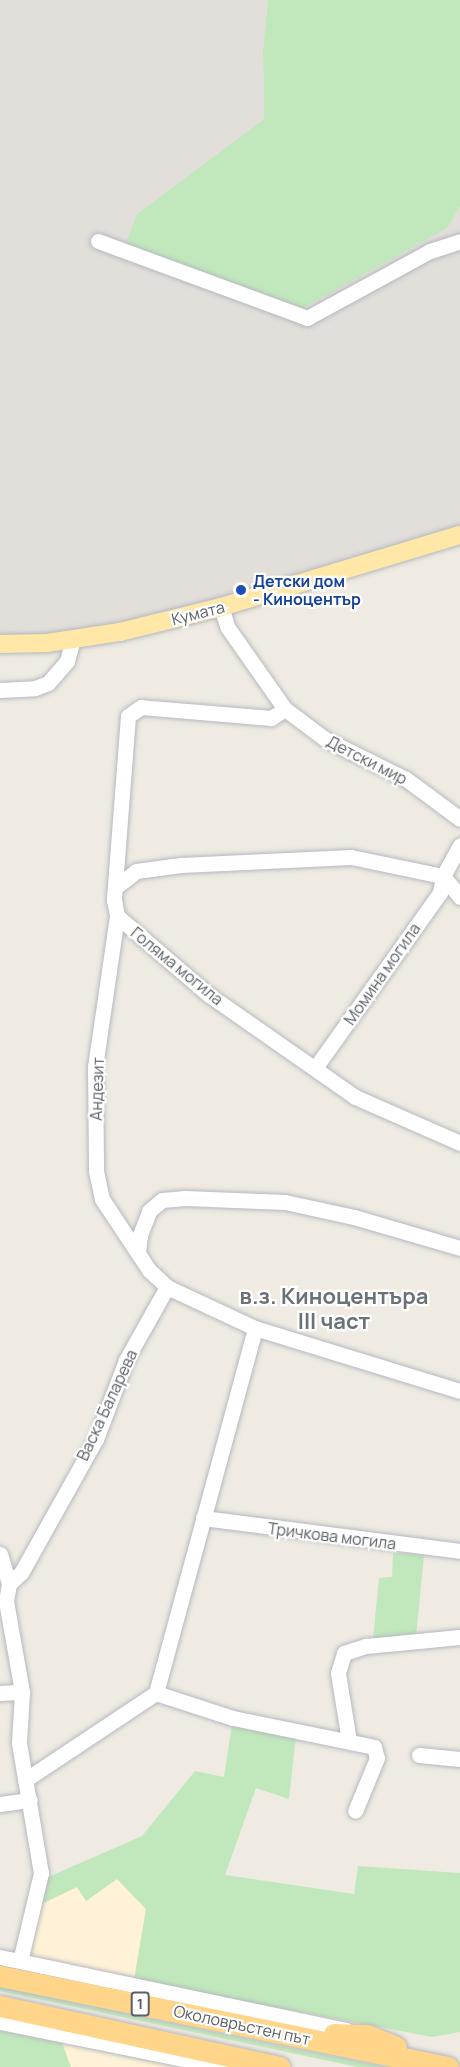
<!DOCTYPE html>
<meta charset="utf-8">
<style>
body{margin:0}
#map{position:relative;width:460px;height:2067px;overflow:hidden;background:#efebe2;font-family:Manrope,sans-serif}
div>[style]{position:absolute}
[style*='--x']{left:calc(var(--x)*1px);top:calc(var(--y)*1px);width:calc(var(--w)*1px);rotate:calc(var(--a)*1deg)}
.commercial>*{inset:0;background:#fff2d7}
.industrial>*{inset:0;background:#e2deda}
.green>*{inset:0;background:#c1e8bc}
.roads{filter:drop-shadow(0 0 2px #b5b9be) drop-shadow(0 0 2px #b5b9be)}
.minor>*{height:15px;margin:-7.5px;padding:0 7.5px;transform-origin:7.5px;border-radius:7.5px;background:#fff}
.major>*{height:18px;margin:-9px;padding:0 9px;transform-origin:9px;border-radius:9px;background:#ffe8a7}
.highway>*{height:21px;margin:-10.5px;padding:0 10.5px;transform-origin:10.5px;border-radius:10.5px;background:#ffd589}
.dots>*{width:16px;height:16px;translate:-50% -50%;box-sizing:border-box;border:3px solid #fff;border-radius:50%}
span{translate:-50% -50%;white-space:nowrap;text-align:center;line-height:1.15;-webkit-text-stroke:4.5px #fff;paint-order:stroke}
.shield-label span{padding:2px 4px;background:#fff;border:2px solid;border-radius:4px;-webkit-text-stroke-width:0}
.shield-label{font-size:15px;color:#5b6064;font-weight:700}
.transit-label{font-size:16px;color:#164399;font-weight:700}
.left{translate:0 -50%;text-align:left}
.street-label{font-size:16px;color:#5b6064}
.district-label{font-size:22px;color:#6b7276;font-weight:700}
</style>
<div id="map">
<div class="commercial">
<i style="clip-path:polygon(117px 1879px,146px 1909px,134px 1980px,27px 1956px,35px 1907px,77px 1887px,87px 1901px)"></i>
<i style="clip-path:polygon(62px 2043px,116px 2055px,177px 2067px,71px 2067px)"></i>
</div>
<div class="industrial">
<i style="clip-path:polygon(0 0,268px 0,263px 50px,264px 119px,137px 214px,447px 228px,460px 207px,460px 535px,221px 607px,0 644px)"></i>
</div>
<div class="green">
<i style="clip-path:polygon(268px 0,460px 0,460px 207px,447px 228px,303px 308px,124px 248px,137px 214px,264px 119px,263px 50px)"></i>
<i style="clip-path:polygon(393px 1553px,424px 1555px,416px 1637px,373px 1639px,379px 1578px,392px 1577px)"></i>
<i style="clip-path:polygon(232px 1724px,296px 1736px,289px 1799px,256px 1788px,225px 1875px,354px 1894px,358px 1866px,460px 1873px,460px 2032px,432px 2037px,134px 1980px,146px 1909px,117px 1879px,86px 1901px,77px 1887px,35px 1907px,46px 1878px,142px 1836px,195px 1771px,224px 1777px)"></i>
<i style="clip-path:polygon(0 1987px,265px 2043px,385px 2067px,357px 2067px,0 1991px)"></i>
<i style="clip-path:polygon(0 2030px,62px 2043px,71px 2067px,0 2067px)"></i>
</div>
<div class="roads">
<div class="minor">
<i style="--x:98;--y:241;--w:223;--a:20.2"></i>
<i style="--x:307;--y:318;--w:140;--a:-28.6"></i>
<i style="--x:430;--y:251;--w:32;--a:-18"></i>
<i style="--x:221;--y:607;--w:22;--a:72"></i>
<i style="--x:228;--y:628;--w:99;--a:54.9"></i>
<i style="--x:285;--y:709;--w:50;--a:36.9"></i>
<i style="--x:325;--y:739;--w:90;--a:26.3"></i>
<i style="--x:406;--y:779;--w:67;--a:36.5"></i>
<i style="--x:0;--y:690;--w:35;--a:-3"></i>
<i style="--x:35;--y:688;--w:14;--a:-21"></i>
<i style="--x:48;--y:683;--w:29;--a:-49"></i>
<i style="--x:67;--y:661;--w:23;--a:-75"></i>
<i style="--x:285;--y:709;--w:17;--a:147"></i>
<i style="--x:271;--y:718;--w:130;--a:-175.2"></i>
<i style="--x:141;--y:707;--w:16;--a:145"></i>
<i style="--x:128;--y:716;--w:185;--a:94.4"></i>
<i style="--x:114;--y:900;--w:16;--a:79"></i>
<i style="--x:117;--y:916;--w:121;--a:40.7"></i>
<i style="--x:209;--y:995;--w:178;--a:34.9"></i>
<i style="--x:355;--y:1097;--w:115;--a:23.7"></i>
<i style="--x:443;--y:876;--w:35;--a:-61"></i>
<i style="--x:443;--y:876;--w:27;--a:51"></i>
<i style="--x:117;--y:886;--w:24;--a:-38"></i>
<i style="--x:136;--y:871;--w:45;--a:-7.6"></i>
<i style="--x:181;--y:865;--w:170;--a:-2.7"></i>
<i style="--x:351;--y:857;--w:94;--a:11.7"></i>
<i style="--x:117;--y:916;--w:153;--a:98.3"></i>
<i style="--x:95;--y:1067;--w:104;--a:89.4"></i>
<i style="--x:96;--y:1171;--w:29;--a:78"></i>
<i style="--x:102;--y:1199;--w:85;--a:56.5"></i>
<i style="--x:149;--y:1270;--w:25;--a:43"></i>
<i style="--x:167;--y:1287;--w:97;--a:25"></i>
<i style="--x:255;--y:1328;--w:214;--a:17.1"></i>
<i style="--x:315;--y:1068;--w:215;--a:-54.5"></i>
<i style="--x:440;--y:893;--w:17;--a:-80"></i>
<i style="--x:138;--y:1252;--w:17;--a:-83"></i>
<i style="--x:140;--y:1235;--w:26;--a:-69"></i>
<i style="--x:149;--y:1211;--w:17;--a:-40"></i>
<i style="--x:162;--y:1200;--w:23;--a:-5"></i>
<i style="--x:185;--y:1198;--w:100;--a:2.3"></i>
<i style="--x:285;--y:1202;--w:71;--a:12.3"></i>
<i style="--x:354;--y:1217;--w:110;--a:16.3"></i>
<i style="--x:203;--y:1518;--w:259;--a:7.3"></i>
<i style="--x:0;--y:1554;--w:31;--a:73"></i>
<i style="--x:9;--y:1584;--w:17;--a:100"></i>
<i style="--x:6;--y:1601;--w:92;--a:80"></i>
<i style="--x:22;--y:1692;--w:51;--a:93.4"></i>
<i style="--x:19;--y:1743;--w:132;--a:80.4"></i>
<i style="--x:41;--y:1873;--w:90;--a:103.4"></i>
<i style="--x:9;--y:1584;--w:16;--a:-43"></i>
<i style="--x:21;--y:1573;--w:154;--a:-60.8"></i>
<i style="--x:96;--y:1439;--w:85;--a:-69.2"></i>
<i style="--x:126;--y:1360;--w:84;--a:-60.7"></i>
<i style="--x:0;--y:1693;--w:22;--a:-3"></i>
<i style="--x:156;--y:1693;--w:378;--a:-74.8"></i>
<i style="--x:156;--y:1693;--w:81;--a:18"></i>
<i style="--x:233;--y:1718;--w:144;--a:11.6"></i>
<i style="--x:374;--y:1747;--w:11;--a:75"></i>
<i style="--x:377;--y:1758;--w:57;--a:112.5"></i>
<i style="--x:349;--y:1741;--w:69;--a:-99.2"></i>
<i style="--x:338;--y:1673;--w:21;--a:-73"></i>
<i style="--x:344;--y:1653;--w:23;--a:-18"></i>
<i style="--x:366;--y:1646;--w:94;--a:-5.5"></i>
<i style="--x:419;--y:1755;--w:41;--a:5.6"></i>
<i style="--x:25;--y:1780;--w:157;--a:-33.6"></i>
<i style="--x:0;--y:1804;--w:30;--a:-8"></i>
<i style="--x:0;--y:1957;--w:354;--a:11.9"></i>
<i style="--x:0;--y:2022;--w:228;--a:11.4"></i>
</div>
<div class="major">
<i style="--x:0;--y:644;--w:47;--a:-1.2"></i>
<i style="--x:47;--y:643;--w:74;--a:-8.6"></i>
<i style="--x:120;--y:632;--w:104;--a:-13.9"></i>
<i style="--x:221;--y:607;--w:250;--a:-16.8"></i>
</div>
<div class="highway">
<i style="--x:0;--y:1976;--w:457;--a:11.5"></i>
<i style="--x:0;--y:2006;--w:286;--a:12.3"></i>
<i style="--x:334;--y:2034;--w:33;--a:2"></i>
<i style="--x:367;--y:2035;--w:31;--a:22"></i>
</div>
</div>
<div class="dots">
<i style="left:241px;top:590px;background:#1a4fb4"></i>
</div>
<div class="shield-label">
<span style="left:140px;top:2004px">1</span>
</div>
<div class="transit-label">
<span class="left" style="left:253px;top:590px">Детски дом<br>- Киноцентър</span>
</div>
<div class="street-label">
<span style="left:198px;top:613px;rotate:-14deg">Кумата</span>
<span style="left:367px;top:760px;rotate:27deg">Детски мир</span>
<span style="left:177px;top:966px;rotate:39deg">Голяма могила</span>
<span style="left:382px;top:974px;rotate:-55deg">Момина могила</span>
<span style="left:97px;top:1089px;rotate:-88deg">Андезит</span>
<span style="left:107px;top:1405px;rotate:-65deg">Васка Баларева</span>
<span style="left:332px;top:1536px;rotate:7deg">Тричкова могила</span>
<span style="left:242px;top:2025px;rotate:12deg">Околовръстен път</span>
</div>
<div class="district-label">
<span style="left:334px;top:1309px">в.з. Киноцентъра<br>ІІІ част</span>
</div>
</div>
